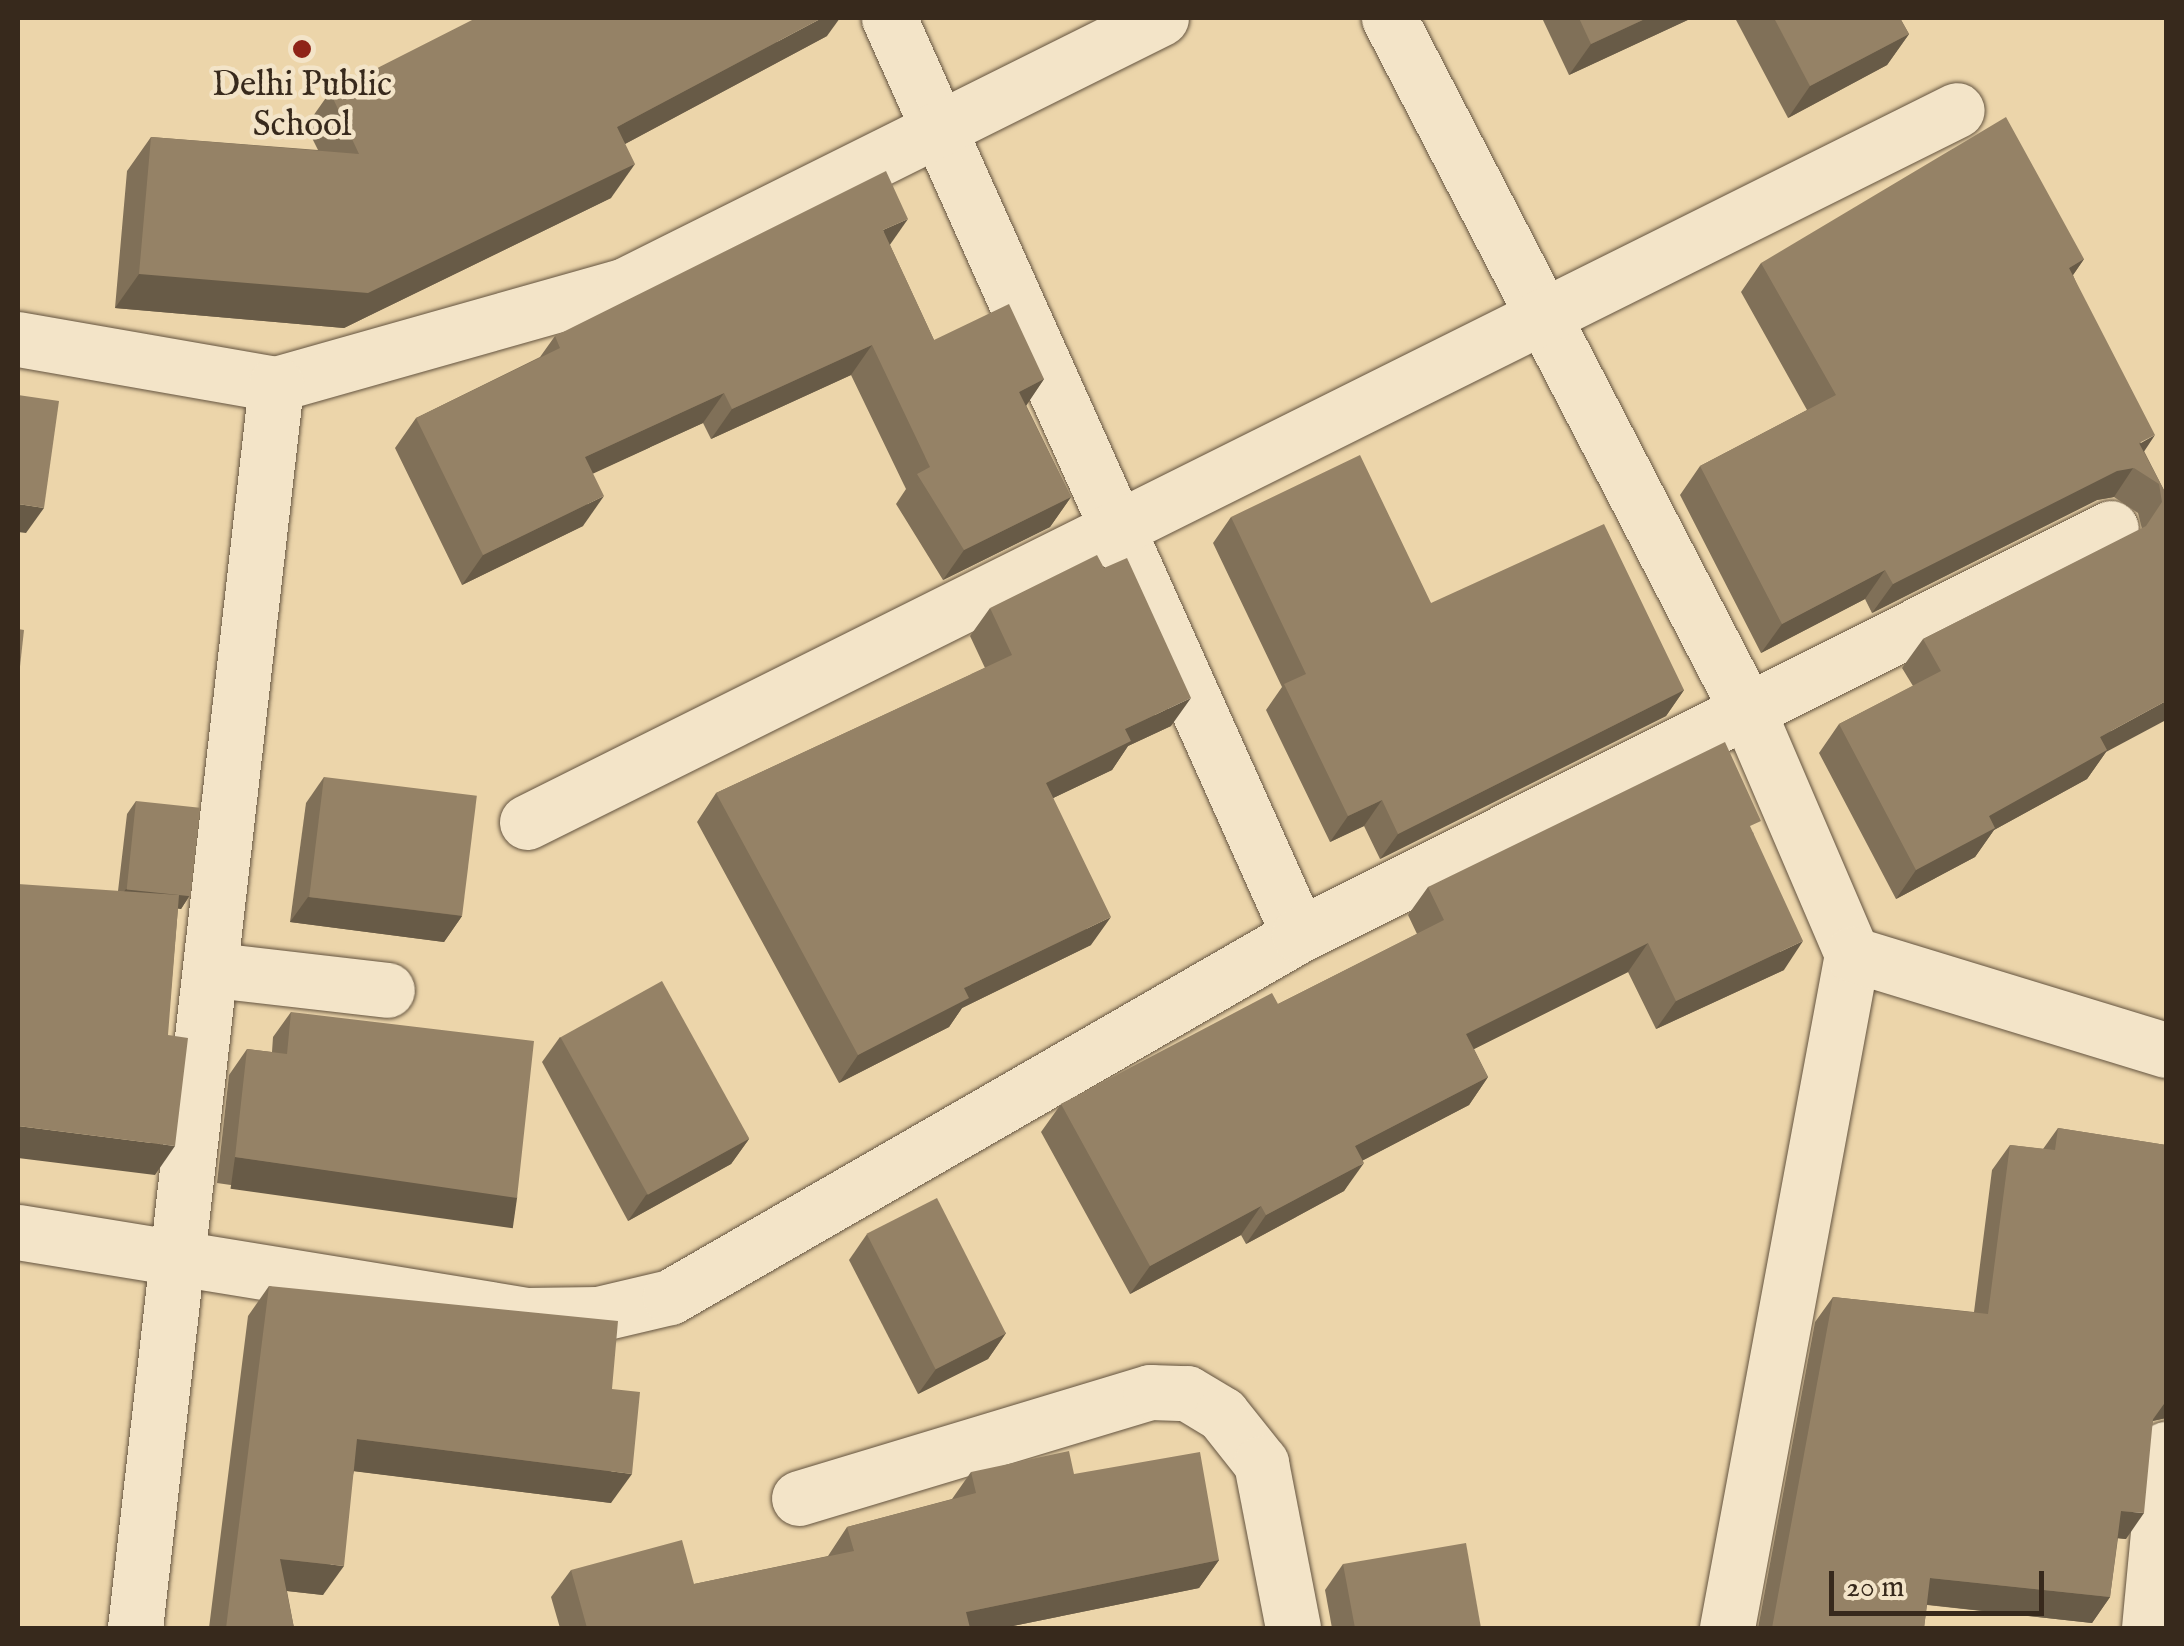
<!DOCTYPE html>
<style>
body{margin:0}
#map{position:relative;width:2184px;height:1646px;overflow:hidden;background:#ecd5aa;font-family:"IM FELL English",serif}
div>[style]{position:absolute}
[style*='--x']{left:calc(var(--x)*1px);top:calc(var(--y)*1px);width:calc(var(--w)*1px);rotate:calc(var(--a)*1deg)}
.roads{filter:drop-shadow(0 0 2px #645440) drop-shadow(0 0 2px #645440)}
.minor>*{height:55px;margin:-27.5px;padding:0 27.5px;transform-origin:27.5px;border-radius:27.5px;background:#f3e4c8}
.wall>*{inset:0;background:#807058}
.shaded-wall>*{inset:0;background:#685b47;transform-origin:0 0}
.building>*{inset:0;background:#958266;transform-origin:0 0}
.dots>*{width:28px;height:28px;translate:-50% -50%;box-sizing:border-box;border:5px solid #f3e4c8;border-radius:50%}
span{translate:-50% -50%;white-space:nowrap;text-align:center;line-height:1.15;-webkit-text-stroke:9px #f3e4c8;paint-order:stroke}
.poi-label{font-size:35px;color:#37291c}
.frame{position:absolute;inset:0;border:20px solid #37291c;pointer-events:none}
.scale{position:absolute;left:1829px;top:1571px;width:215px;height:45px;box-sizing:border-box;border:5px solid #37291c;border-top:0;padding-left:12px;font-size:30px;line-height:35px;white-space:nowrap;color:#37291c;-webkit-text-stroke:8px #f3e4c8;paint-order:stroke}
</style>
<div id="map">
<div class="roads">
<div class="minor">
<i style="--x:889;--y:18;--w:1004;--a:65.91"></i>
<i style="--x:1389;--y:18;--w:786;--a:62.65"></i>
<i style="--x:1750;--y:716;--w:259;--a:66.8"></i>
<i style="--x:1852;--y:954;--w:685;--a:100.51"></i>
<i style="--x:18;--y:339;--w:262;--a:9.9"></i>
<i style="--x:276;--y:384;--w:361;--a:-15.8"></i>
<i style="--x:623;--y:286;--w:601;--a:-26.48"></i>
<i style="--x:527;--y:822;--w:1597;--a:-26.47"></i>
<i style="--x:1852;--y:954;--w:328;--a:17"></i>
<i style="--x:215;--y:970;--w:173;--a:6.6"></i>
<i style="--x:18;--y:1232;--w:516;--a:9.26"></i>
<i style="--x:527;--y:1315;--w:71;--a:-0.8"></i>
<i style="--x:598;--y:1314;--w:74;--a:-13.3"></i>
<i style="--x:670;--y:1297;--w:726;--a:-29.92"></i>
<i style="--x:1299;--y:935;--w:908;--a:-26.62"></i>
<i style="--x:799;--y:1498;--w:367;--a:-16.8"></i>
<i style="--x:1150;--y:1392;--w:37;--a:2"></i>
<i style="--x:1187;--y:1393;--w:41;--a:31"></i>
<i style="--x:1222;--y:1414;--w:63;--a:51.5"></i>
<i style="--x:1261;--y:1463;--w:168;--a:79"></i>
<i style="--x:135;--y:1628;--w:1252;--a:-83.53"></i>
<i style="--x:2149;--y:1628;--w:180;--a:-84.6"></i>
</div>
</div>
<div class="wall">
<i style="clip-path:polygon(1542px 18px,1692px 18px,1569px 75px)"></i>
<i style="clip-path:polygon(1735px 18px,1900px 18px,1909px 34px,1887px 65px,1788px 118px)"></i>
<i style="clip-path:polygon(827px 36px,625px 144px,611px 198px,344px 328px,115px 308px,127px 171px,151px 137px,318px 150px,306px 126px,330px 92px)"></i>
<i style="clip-path:polygon(890px 245px,934px 340px,1044px 379px,1026px 405px,1071px 497px,1050px 527px,943px 580px,896px 504px,906px 489px,851px 375px,711px 439px,703px 423px,593px 473px,583px 526px,462px 585px,395px 448px,416px 418px,540px 357px,555px 336px)"></i>
<i style="clip-path:polygon(2084px 259px,2073px 275px,2144px 451px,2166px 494px,2106px 752px,2087px 779px,1994px 830px,1975px 857px,1896px 899px,1819px 753px,1839px 724px,1913px 686px,1902px 668px,1923px 639px,2142px 529px,2138px 513px,2114px 497px,2097px 500px,1872px 613px,1865px 599px,1761px 653px,1680px 495px,1700px 466px,1807px 410px,1741px 292px,1761px 263px)"></i>
<i style="clip-path:polygon(1231px 517px,1431px 603px,1684px 690px,1666px 716px,1380px 859px,1364px 826px,1330px 842px,1266px 710px,1282px 687px,1213px 543px)"></i>
<i style="clip-path:polygon(990px 608px,1171px 726px,1128px 746px,1112px 770px,1053px 798px,1091px 945px,962px 1008px,949px 1027px,839px 1083px,697px 822px,716px 793px,985px 668px,970px 636px)"></i>
<i style="clip-path:polygon(324px 777px,462px 916px,444px 942px,290px 922px,306px 803px)"></i>
<i style="clip-path:polygon(136px 801px,190px 895px,181px 909px,178px 908px,155px 1175px,118px 891px,127px 814px)"></i>
<i style="clip-path:polygon(1753px 832px,1784px 970px,1656px 1029px,1628px 972px,1474px 1049px,1488px 1077px,1469px 1105px,1363px 1160px,1344px 1191px,1246px 1244px,1241px 1235px,1130px 1294px,1041px 1132px,1061px 1104px,1278px 1004px,1417px 934px,1408px 915px,1428px 887px)"></i>
<i style="clip-path:polygon(291px 1012px,517px 1198px,499px 1224px,217px 1183px,229px 1075px,247px 1049px,272px 1052px,273px 1037px)"></i>
<i style="clip-path:polygon(560px 1037px,749px 1139px,731px 1164px,628px 1221px,542px 1062px)"></i>
<i style="clip-path:polygon(2058px 1128px,2166px 1145px,2166px 1418px,2153px 1421px,2126px 1539px,2118px 1538px,2110px 1597px,2092px 1623px,1927px 1605px,1924px 1628px,1758px 1628px,1815px 1322px,1833px 1297px,1974px 1312px,1992px 1170px,2010px 1145px,2043px 1149px)"></i>
<i style="clip-path:polygon(867px 1234px,1006px 1333px,988px 1359px,918px 1394px,849px 1260px)"></i>
<i style="clip-path:polygon(269px 1286px,612px 1389px,611px 1503px,354px 1471px,323px 1595px,287px 1591px,294px 1628px,209px 1628px,248px 1316px)"></i>
<i style="clip-path:polygon(971px 1472px,1074px 1474px,1219px 1560px,1199px 1588px,1003px 1628px,560px 1628px,551px 1597px,571px 1570px,694px 1584px,828px 1556px,847px 1527px,952px 1499px)"></i>
<i style="clip-path:polygon(1343px 1564px,1481px 1628px,1332px 1628px,1325px 1590px)"></i>
</div>
<div class="shaded-wall">
<i style="clip-path:polygon(822px 18px,840px 18px,827px 36px,593px 161px,617px 127px)"></i>
<i style="clip-path:polygon(1647px 18px,1692px 18px,1569px 75px,1591px 44px)"></i>
<i style="clip-path:polygon(1909px 34px,1887px 65px,1788px 118px,1810px 86px)"></i>
<i style="clip-path:polygon(635px 164px,611px 198px,344px 328px,115px 308px,139px 274px)"></i>
<i style="clip-path:polygon(908px 219px,887px 249px,883px 230px)"></i>
<i style="clip-path:polygon(2084px 259px,2064px 288px,2069px 268px)"></i>
<i style="clip-path:polygon(872px 345px,851px 375px,711px 439px,732px 409px)"></i>
<i style="clip-path:polygon(1044px 379px,1024px 409px,1019px 392px)"></i>
<i style="clip-path:polygon(724px 393px,703px 423px,564px 487px,585px 457px)"></i>
<i style="clip-path:polygon(2155px 435px,2114px 497px,2097px 500px,1872px 613px,1893px 584px)"></i>
<i style="clip-path:polygon(604px 496px,583px 526px,462px 585px,483px 555px)"></i>
<i style="clip-path:polygon(1071px 497px,1050px 527px,943px 580px,964px 550px)"></i>
<i style="clip-path:polygon(18px 504px,44px 508px,26px 533px,18px 532px)"></i>
<i style="clip-path:polygon(1885px 570px,1865px 599px,1761px 653px,1782px 624px)"></i>
<i style="clip-path:polygon(1684px 690px,1666px 716px,1380px 859px,1398px 834px)"></i>
<i style="clip-path:polygon(1191px 698px,1171px 726px,1128px 746px,1112px 770px,1026px 811px,1046px 783px,1125px 729px)"></i>
<i style="clip-path:polygon(2166px 701px,2166px 720px,2106px 752px,2087px 779px,1994px 830px,1975px 857px,1896px 899px,1916px 870px,1989px 816px,2100px 737px)"></i>
<i style="clip-path:polygon(1382px 800px,1364px 826px,1330px 842px,1348px 816px)"></i>
<i style="clip-path:polygon(126px 889px,190px 895px,181px 909px,116px 902px)"></i>
<i style="clip-path:polygon(308px 897px,462px 916px,444px 942px,290px 922px)"></i>
<i style="clip-path:polygon(1111px 917px,1091px 945px,962px 1008px,949px 1027px,839px 1083px,858px 1055px,964px 988px)"></i>
<i style="clip-path:polygon(1803px 941px,1784px 970px,1656px 1029px,1676px 1001px)"></i>
<i style="clip-path:polygon(1648px 943px,1628px 972px,1446px 1063px,1466px 1034px)"></i>
<i style="clip-path:polygon(1488px 1077px,1469px 1105px,1335px 1175px,1355px 1146px)"></i>
<i style="clip-path:polygon(18px 1126px,175px 1146px,155px 1175px,18px 1158px)"></i>
<i style="clip-path:polygon(749px 1139px,731px 1164px,628px 1221px,646px 1195px)"></i>
<i style="left:235px;top:1157px;width:285px;height:32px;rotate:8deg"></i>
<i style="clip-path:polygon(1364px 1163px,1344px 1191px,1246px 1244px,1266px 1215px)"></i>
<i style="clip-path:polygon(1261px 1206px,1241px 1235px,1130px 1294px,1150px 1266px)"></i>
<i style="clip-path:polygon(1006px 1333px,988px 1359px,918px 1394px,936px 1369px)"></i>
<i style="clip-path:polygon(2166px 1401px,2166px 1418px,2152px 1421px)"></i>
<i style="clip-path:polygon(357px 1439px,632px 1474px,611px 1503px,336px 1469px)"></i>
<i style="clip-path:polygon(2121px 1511px,2144px 1513px,2126px 1539px,2103px 1537px)"></i>
<i style="clip-path:polygon(280px 1559px,344px 1566px,323px 1595px,260px 1588px)"></i>
<i style="clip-path:polygon(1219px 1560px,1199px 1588px,1003px 1628px,954px 1628px,966px 1612px)"></i>
<i style="clip-path:polygon(1930px 1578px,2110px 1597px,2092px 1623px,1912px 1603px)"></i>
</div>
<div class="building">
<i style="clip-path:polygon(476px 18px,822px 18px,617px 127px,635px 164px,368px 293px,139px 274px,151px 137px,359px 154px,330px 92px)"></i>
<i style="clip-path:polygon(1579px 18px,1647px 18px,1591px 44px)"></i>
<i style="clip-path:polygon(1774px 18px,1900px 18px,1909px 34px,1810px 86px)"></i>
<i style="clip-path:polygon(2006px 117px,2084px 259px,2069px 268px,2155px 435px,2139px 443px,2166px 494px,2166px 701px,2100px 737px,2107px 750px,1989px 816px,1995px 828px,1916px 870px,1839px 724px,1941px 671px,1923px 639px,2146px 526px,2162px 502px,2159px 484px,2134px 468px,2117px 471px,1893px 584px,1885px 570px,1782px 624px,1700px 466px,1836px 395px,1761px 263px)"></i>
<i style="clip-path:polygon(886px 171px,908px 219px,883px 230px,934px 340px,1009px 304px,1044px 379px,1019px 392px,1071px 497px,964px 550px,917px 474px,930px 467px,872px 345px,732px 409px,724px 393px,585px 457px,604px 496px,483px 555px,416px 418px,560px 348px,555px 336px)"></i>
<i style="clip-path:polygon(18px 395px,59px 401px,44px 508px,18px 504px)"></i>
<i style="clip-path:polygon(1360px 455px,1431px 603px,1604px 524px,1684px 690px,1398px 834px,1382px 800px,1348px 816px,1284px 684px,1306px 674px,1231px 517px)"></i>
<i style="clip-path:polygon(1097px 555px,1104px 568px,1127px 558px,1191px 698px,1125px 729px,1131px 741px,1046px 783px,1111px 917px,964px 988px,969px 998px,858px 1055px,716px 793px,1012px 655px,990px 608px)"></i>
<i style="clip-path:polygon(18px 629px,24px 630px,18px 685px)"></i>
<i style="clip-path:polygon(1725px 742px,1761px 821px,1750px 826px,1803px 941px,1676px 1001px,1648px 943px,1466px 1034px,1488px 1077px,1355px 1146px,1364px 1163px,1266px 1215px,1261px 1206px,1150px 1266px,1061px 1104px,1272px 993px,1278px 1004px,1444px 920px,1428px 887px)"></i>
<i style="left:324px;top:777px;width:154px;height:121px;rotate:7deg"></i>
<i style="left:136px;top:801px;width:64px;height:89px;rotate:6deg"></i>
<i style="clip-path:polygon(18px 884px,179px 895px,168px 1035px,188px 1038px,175px 1146px,18px 1126px)"></i>
<i style="left:662px;top:981px;width:180px;height:116px;rotate:61deg"></i>
<i style="clip-path:polygon(291px 1012px,534px 1041px,517px 1198px,235px 1157px,247px 1049px,287px 1054px)"></i>
<i style="clip-path:polygon(2058px 1128px,2166px 1145px,2166px 1401px,2153px 1419px,2144px 1513px,2121px 1511px,2110px 1597px,1930px 1578px,1924px 1628px,1772px 1628px,1833px 1297px,1988px 1314px,2010px 1145px,2055px 1150px)"></i>
<i style="left:937px;top:1198px;width:152px;height:79px;rotate:63deg"></i>
<i style="clip-path:polygon(269px 1286px,618px 1321px,612px 1389px,640px 1392px,632px 1474px,357px 1439px,344px 1566px,280px 1559px,294px 1628px,226px 1628px)"></i>
<i style="clip-path:polygon(1069px 1451px,1074px 1474px,1200px 1452px,1219px 1560px,966px 1612px,970px 1628px,587px 1628px,571px 1570px,682px 1540px,694px 1584px,854px 1551px,847px 1527px,976px 1493px,971px 1472px)"></i>
<i style="clip-path:polygon(1466px 1543px,1481px 1628px,1355px 1628px,1343px 1564px)"></i>
</div>
<div class="dots">
<i style="left:302px;top:49px;background:#8f2418"></i>
</div>
<div class="poi-label">
<span style="left:302px;top:106px">Delhi Public<br>School</span>
</div>
<div class="frame"></div>
<div class="scale">20 m</div>
</div>
